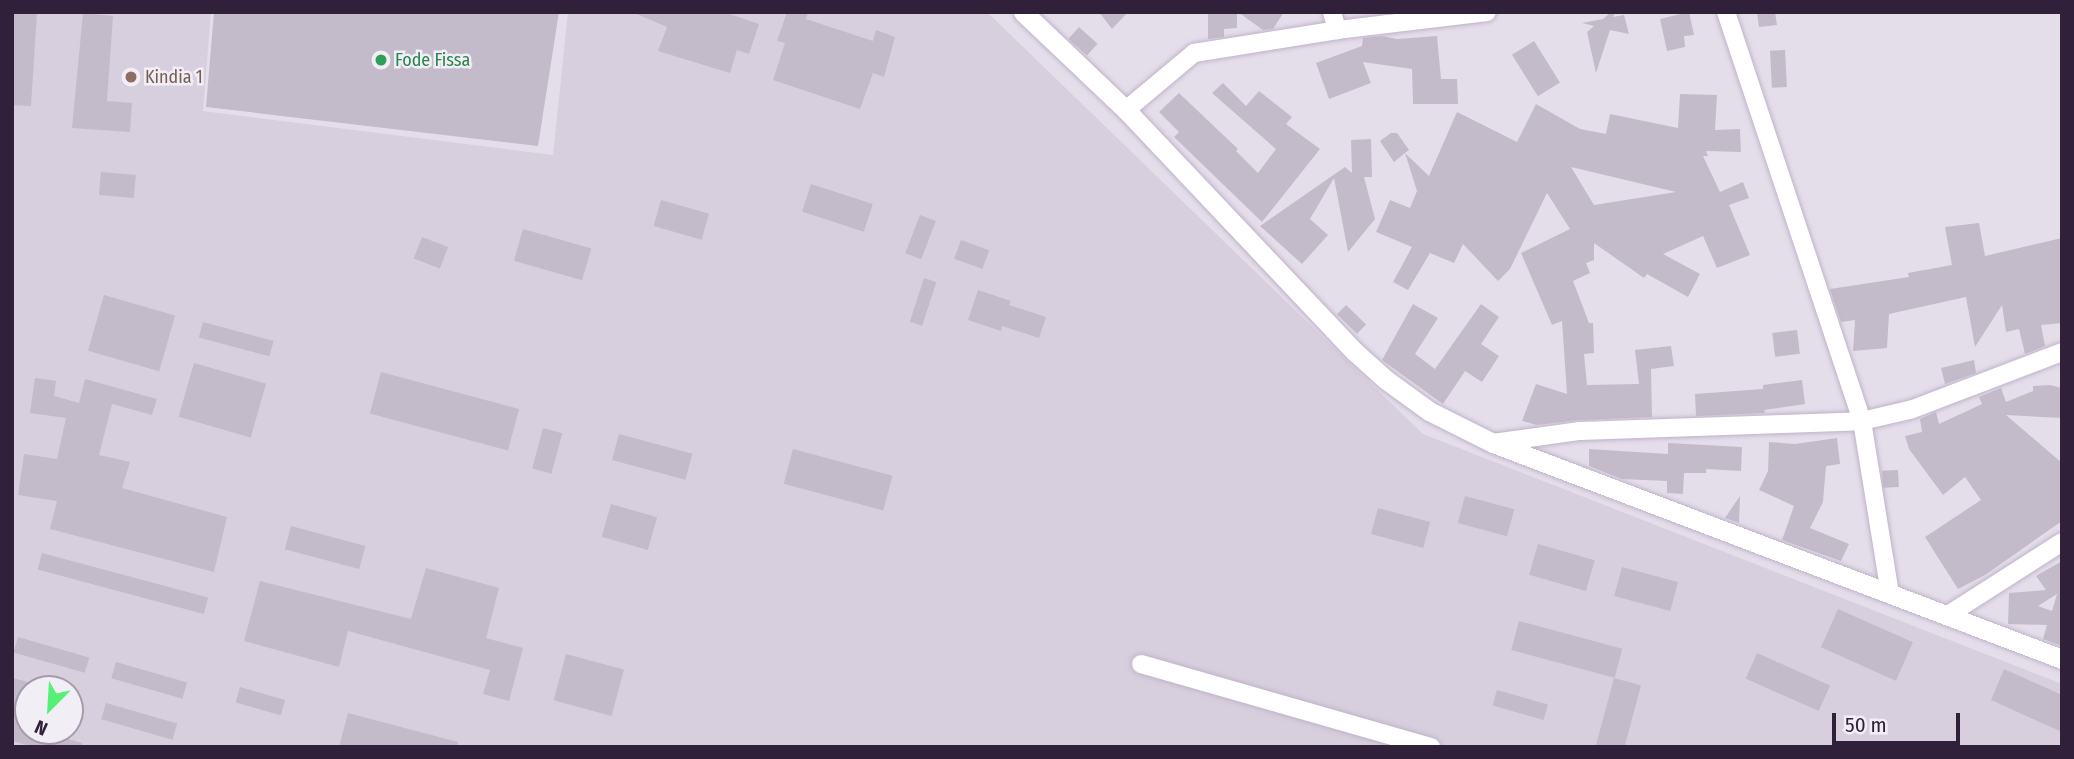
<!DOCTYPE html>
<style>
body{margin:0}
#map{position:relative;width:2074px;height:759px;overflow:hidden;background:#e4deea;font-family:"Fira Sans Condensed",sans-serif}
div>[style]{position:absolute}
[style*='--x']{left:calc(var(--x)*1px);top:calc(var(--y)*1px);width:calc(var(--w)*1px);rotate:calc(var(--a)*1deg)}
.built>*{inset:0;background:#d7cfdd}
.building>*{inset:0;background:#c3bbca;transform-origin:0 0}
.roads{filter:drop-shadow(0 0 2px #c0b2c9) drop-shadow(0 0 2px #c0b2c9)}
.minor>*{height:18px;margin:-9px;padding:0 9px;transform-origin:9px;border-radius:9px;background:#fff}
.secondary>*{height:19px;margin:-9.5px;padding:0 9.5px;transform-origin:9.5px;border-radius:9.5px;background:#fff}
.dots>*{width:19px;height:19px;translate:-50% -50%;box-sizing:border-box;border:4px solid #f2eef6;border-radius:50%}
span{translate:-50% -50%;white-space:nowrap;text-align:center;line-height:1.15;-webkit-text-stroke:5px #f2eef6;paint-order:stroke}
.leisure-label{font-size:18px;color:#27864d}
.left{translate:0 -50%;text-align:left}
.education-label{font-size:18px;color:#785e54}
.frame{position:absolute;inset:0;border:14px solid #312039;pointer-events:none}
.north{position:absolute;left:14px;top:675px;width:70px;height:70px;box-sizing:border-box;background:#f2eef6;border:2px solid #a59caa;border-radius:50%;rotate:204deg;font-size:19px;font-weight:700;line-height:28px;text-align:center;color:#312039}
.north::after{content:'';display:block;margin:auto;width:24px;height:32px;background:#56f077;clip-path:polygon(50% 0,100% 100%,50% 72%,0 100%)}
.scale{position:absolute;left:1832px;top:713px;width:128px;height:32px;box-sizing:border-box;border:4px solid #312039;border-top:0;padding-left:9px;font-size:21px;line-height:24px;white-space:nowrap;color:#312039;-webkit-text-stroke:5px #f2eef6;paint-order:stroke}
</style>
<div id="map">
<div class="built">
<i style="clip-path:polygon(evenodd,12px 12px,211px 12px,203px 111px,553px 155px,568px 12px,987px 12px,1423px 434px,2062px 684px,2062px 747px,12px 747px,12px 12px,28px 689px,70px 689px,70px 731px,28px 731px,28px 689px)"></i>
</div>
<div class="building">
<i style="clip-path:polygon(12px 12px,37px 12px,31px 106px,12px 105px)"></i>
<i style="clip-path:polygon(214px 12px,559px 12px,538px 146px,206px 107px)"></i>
<i style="clip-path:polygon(632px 12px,724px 12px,759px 24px,749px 54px,737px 50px,730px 73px,658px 51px,667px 27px)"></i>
<i style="clip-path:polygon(787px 12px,808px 12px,806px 19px,873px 41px,876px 30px,895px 37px,884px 77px,873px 73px,860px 109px,773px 80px,785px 43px,777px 41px)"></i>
<i style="clip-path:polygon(1099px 12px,1128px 12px,1112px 29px)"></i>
<i style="clip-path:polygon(1208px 12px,1237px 12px,1237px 28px,1224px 29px,1224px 37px,1208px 39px)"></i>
<i style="clip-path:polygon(1238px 12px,1284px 12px,1273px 29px,1263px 30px)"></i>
<i style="clip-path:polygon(1611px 12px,1615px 12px,1613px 17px,1624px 15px,1629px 34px,1610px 30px,1596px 73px,1587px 32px,1594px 26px,1582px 23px,1603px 19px)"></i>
<i style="clip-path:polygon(1689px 12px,1694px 35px,1684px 36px,1685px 47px,1667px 51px,1660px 19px)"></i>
<i style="clip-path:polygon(1757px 12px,1775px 12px,1777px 25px,1759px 27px)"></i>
<i style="clip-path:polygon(83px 13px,113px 16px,107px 101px,132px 103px,130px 132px,72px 128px)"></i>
<i style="left:1079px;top:27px;width:25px;height:16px;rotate:42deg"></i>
<i style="clip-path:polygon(1382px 36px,1397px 39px,1437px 36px,1441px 79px,1457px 79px,1458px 104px,1413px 104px,1412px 69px,1363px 62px,1371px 83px,1329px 99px,1316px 63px,1362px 46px,1363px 38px)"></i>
<i style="left:1534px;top:41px;width:49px;height:26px;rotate:58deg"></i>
<i style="left:1785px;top:50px;width:37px;height:15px;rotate:87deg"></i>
<i style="clip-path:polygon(1223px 83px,1246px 106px,1259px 91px,1292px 117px,1286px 124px,1320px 149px,1262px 222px,1174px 137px,1179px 132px,1159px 112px,1179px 93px,1238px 149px,1236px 151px,1258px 173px,1276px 149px,1212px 93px)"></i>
<i style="clip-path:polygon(evenodd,1680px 94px,1717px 95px,1715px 130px,1740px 129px,1741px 152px,1706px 151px,1708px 156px,1703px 156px,1720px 192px,1743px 182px,1749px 198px,1729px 205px,1750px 255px,1717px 268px,1703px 236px,1663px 254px,1700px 274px,1688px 297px,1647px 274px,1644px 278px,1594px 243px,1594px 260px,1586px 263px,1590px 273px,1573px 281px,1589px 323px,1593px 323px,1594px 353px,1584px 354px,1587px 385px,1639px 384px,1635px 350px,1671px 346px,1674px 366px,1651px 369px,1652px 417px,1579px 420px,1537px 425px,1522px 421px,1536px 384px,1567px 394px,1562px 321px,1552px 325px,1521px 253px,1570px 229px,1547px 193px,1510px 269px,1498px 281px,1463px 244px,1454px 263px,1430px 253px,1408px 290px,1393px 282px,1412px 247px,1376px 232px,1390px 200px,1410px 208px,1417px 191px,1405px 153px,1394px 162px,1380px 141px,1391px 133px,1397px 133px,1409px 150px,1405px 153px,1429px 176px,1457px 112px,1517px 142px,1536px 104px,1580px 129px,1606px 134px,1610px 114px,1678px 128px,1680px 94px,1571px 167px,1676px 192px,1594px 205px,1571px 167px)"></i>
<i style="clip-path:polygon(1371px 139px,1372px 177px,1364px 177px,1375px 219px,1348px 252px,1334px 178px,1310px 219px,1328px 235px,1302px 264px,1260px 226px,1345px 167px,1352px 173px,1351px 140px)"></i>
<i style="left:101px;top:172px;width:35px;height:23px;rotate:5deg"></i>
<i style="left:811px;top:184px;width:65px;height:29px;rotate:18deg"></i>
<i style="left:661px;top:200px;width:50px;height:27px;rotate:16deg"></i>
<i style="left:920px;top:215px;width:17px;height:41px;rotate:21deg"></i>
<i style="clip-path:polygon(1979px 223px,1985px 256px,2062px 238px,2062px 323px,2041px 325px,2045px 346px,2025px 354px,2019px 329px,2006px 332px,2002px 305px,1975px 347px,1966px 297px,1889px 314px,1887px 348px,1853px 351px,1855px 320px,1841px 322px,1830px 289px,1909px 277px,1908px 273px,1952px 265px,1945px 227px)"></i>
<i style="left:523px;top:229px;width:71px;height:33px;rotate:16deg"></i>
<i style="left:422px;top:237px;width:28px;height:23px;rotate:21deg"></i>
<i style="left:961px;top:240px;width:30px;height:20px;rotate:20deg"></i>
<i style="left:924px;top:278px;width:13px;height:46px;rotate:18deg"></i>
<i style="clip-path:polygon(978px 290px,1011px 301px,1009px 305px,1046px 317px,1039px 338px,1002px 326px,1001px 331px,968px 320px)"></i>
<i style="left:104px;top:295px;width:74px;height:58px;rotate:16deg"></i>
<i style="clip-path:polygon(1413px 304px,1438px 318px,1415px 354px,1435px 369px,1481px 304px,1499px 317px,1481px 344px,1499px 356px,1482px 382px,1465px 371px,1443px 404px,1382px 360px)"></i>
<i style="left:1346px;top:305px;width:28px;height:13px;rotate:44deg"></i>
<i style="left:203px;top:322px;width:73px;height:16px;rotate:15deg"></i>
<i style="left:1797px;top:330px;width:24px;height:25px;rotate:83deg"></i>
<i style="clip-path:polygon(1974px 360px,1976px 373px,1945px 384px,1941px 368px)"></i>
<i style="left:194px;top:363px;width:75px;height:56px;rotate:16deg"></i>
<i style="left:381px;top:372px;width:143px;height:43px;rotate:15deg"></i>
<i style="clip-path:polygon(35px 378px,56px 381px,54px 396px,79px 403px,85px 379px,157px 399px,152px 415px,112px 404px,99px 455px,130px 462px,122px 488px,227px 517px,214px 572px,50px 529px,57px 501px,18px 495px,24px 454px,57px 459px,66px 418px,30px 413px)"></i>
<i style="clip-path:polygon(1802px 380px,1805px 404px,1764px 410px,1765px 413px,1696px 416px,1695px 394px,1763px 389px,1763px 385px)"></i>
<i style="clip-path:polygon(2050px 385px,2062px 388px,2062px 418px,2006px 415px,2062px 463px,2062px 521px,1985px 575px,1958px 589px,1925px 537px,1981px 500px,1965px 477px,1943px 495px,1909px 449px,1905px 436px,1922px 432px,1920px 419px,1936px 412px,1939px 424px,1982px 404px,1979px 397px,2001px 388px,2006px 402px,2033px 391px,2033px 386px)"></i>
<i style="left:543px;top:428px;width:20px;height:42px;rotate:15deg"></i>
<i style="left:619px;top:434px;width:76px;height:27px;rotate:15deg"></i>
<i style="clip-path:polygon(1837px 438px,1840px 464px,1826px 466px,1823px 502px,1810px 528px,1849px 544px,1841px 561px,1782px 540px,1794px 506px,1759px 490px,1768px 471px,1769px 442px,1795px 444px)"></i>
<i style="clip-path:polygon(1668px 443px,1742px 447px,1741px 471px,1706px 469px,1706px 473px,1684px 473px,1683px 494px,1667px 493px,1667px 481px,1622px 479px,1589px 466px,1589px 449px,1668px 454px)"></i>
<i style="left:793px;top:449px;width:103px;height:36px;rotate:15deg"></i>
<i style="left:1898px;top:470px;width:17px;height:16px;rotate:87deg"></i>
<i style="left:1465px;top:496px;width:51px;height:28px;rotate:15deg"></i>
<i style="clip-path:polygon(1740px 496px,1739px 523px,1725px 518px)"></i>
<i style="left:611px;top:504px;width:48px;height:34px;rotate:16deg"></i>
<i style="left:1378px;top:508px;width:54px;height:27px;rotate:15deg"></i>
<i style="left:291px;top:526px;width:77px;height:24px;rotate:15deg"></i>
<i style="left:1538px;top:544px;width:59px;height:32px;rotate:16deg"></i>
<i style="left:42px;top:553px;width:172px;height:17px;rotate:15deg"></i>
<i style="clip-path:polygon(evenodd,2062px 561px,2062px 646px,2043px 639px,2047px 625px,2008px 624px,2009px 593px,2046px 590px,2036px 576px,2062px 561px,2057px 594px,2052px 611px,2038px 606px,2057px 594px)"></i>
<i style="left:1622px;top:567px;width:58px;height:30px;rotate:15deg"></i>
<i style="clip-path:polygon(426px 568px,499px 588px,486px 638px,523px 648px,509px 701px,483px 694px,490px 670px,348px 631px,339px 667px,244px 641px,260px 581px,411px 619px)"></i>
<i style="left:1838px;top:609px;width:82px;height:42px;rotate:24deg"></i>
<i style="left:1519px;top:621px;width:107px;height:30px;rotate:15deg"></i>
<i style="left:18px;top:637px;width:74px;height:16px;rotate:16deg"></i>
<i style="left:1757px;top:653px;width:80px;height:28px;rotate:24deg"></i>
<i style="left:566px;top:654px;width:60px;height:48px;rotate:15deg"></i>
<i style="left:116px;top:662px;width:74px;height:17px;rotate:16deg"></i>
<i style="clip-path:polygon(2004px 669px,2062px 695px,2062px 732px,1991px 700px)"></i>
<i style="clip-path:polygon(12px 678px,28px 682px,28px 731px,41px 731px,82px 743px,82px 747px,34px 747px,12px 741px)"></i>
<i style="left:1614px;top:678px;width:28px;height:71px;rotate:15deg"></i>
<i style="left:240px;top:687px;width:47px;height:16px;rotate:16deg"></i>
<i style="left:1497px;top:690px;width:53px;height:16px;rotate:16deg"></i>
<i style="left:106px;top:703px;width:74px;height:17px;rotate:16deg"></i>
<i style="clip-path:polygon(348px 713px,458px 742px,457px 747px,339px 747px)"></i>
</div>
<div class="roads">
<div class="minor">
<i style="--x:1332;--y:12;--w:19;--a:74"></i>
<i style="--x:1726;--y:12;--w:431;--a:71.6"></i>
<i style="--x:1862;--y:421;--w:175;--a:80.8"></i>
<i style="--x:1126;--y:110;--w:89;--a:-40"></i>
<i style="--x:1194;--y:53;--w:145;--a:-9.1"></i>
<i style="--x:1337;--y:30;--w:151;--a:-6.8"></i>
<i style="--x:1493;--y:443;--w:88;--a:-7.9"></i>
<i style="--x:1580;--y:431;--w:282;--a:-2"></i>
<i style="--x:1862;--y:421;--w:52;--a:-13.2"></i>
<i style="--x:1913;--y:409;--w:160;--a:-20.9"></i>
<i style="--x:1948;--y:615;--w:135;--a:-32.6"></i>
<i style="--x:1141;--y:664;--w:302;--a:16"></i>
</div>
<div class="secondary">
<i style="--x:1023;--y:12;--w:142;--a:43.6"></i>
<i style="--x:1126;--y:110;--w:332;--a:46.6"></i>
<i style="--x:1354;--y:351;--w:42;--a:42.1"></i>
<i style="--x:1385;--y:379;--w:54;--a:36"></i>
<i style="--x:1429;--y:411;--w:72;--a:26.6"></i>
<i style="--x:1493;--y:443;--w:609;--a:20.79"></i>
</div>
</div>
<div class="dots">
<i style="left:381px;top:60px;background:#2e9e5b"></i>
<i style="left:131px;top:77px;background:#8d6e63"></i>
</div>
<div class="leisure-label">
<span class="left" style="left:395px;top:60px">Fode Fissa</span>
</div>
<div class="education-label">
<span class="left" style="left:145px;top:77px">Kindia 1</span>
</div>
<div class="frame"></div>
<div class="north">N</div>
<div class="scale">50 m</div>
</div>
